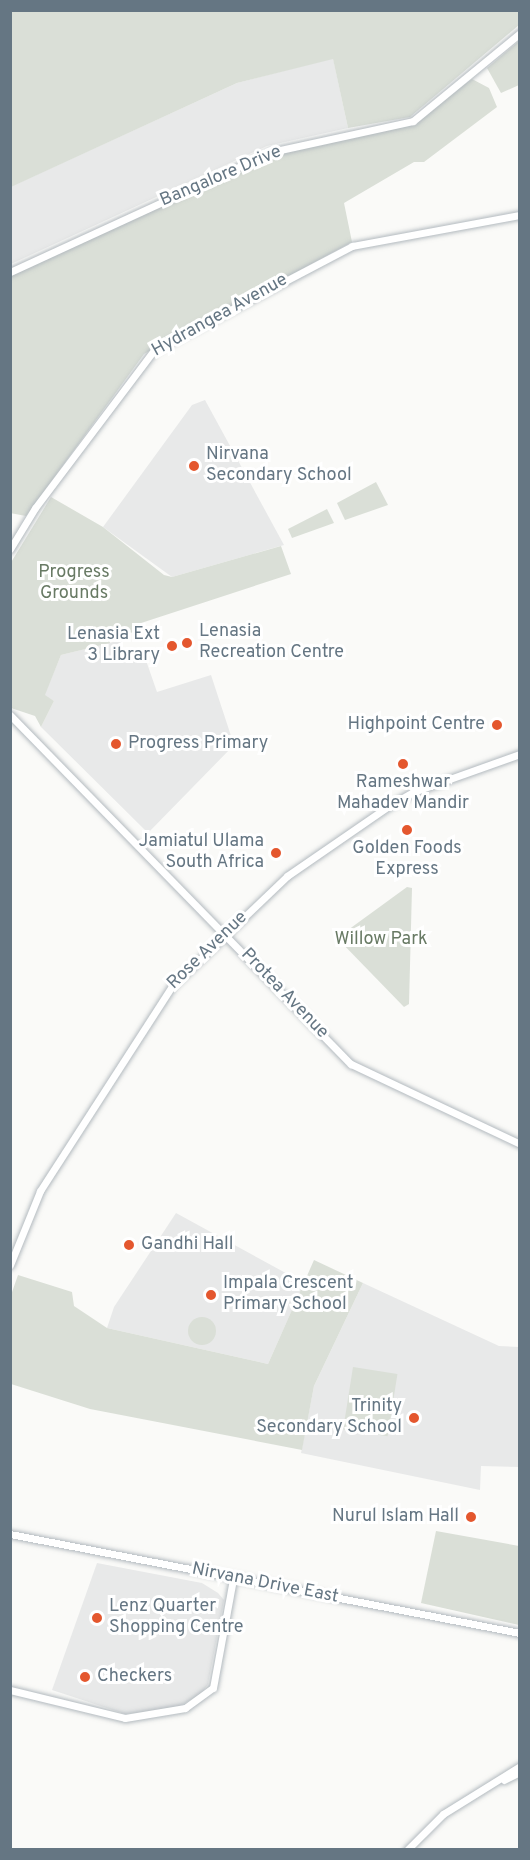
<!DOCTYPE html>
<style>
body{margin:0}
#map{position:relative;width:530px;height:1860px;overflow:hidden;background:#fafaf8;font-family:Overpass,sans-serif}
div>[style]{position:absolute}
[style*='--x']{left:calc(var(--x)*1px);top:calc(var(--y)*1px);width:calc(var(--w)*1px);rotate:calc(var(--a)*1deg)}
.built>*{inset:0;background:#e8e9e9}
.green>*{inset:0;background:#dadfd7;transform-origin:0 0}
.round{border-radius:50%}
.roads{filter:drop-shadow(0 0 2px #b3babf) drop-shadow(0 0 2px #b3babf)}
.secondary>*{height:7px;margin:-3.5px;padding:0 3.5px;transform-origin:3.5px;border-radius:3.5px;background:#fff}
.dots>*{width:16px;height:16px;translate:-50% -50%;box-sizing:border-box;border:3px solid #fff;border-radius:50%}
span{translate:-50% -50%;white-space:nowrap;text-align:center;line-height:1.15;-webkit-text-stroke:6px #fff;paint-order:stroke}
.street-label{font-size:18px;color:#657683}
.poi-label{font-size:18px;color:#657683}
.left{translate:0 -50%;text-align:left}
.right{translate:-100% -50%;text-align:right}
.park-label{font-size:18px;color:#687a64}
.frame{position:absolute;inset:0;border:12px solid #657683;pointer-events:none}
</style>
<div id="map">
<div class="built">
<i style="clip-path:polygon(333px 58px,348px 128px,267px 146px,11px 264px,10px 187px,237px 83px)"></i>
<i style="clip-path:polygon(205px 400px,284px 545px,172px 577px,103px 527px,192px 405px)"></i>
<i style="clip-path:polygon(121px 640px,123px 653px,142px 649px,157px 692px,211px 675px,234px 745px,148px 833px,41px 727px,54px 701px,44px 696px,61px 655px)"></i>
<i style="clip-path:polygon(176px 1213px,304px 1283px,268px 1364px,107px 1328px,114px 1307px)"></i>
<i style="clip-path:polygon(363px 1283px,499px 1346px,519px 1347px,519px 1467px,481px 1466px,480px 1490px,301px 1453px,314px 1386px)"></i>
<i style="clip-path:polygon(97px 1563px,202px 1583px,218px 1593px,224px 1600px,208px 1684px,201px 1694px,174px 1709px,125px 1714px,52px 1690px)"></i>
</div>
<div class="green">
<i style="clip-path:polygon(519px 10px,519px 25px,410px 117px,348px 128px,333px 59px,237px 83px,11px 187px,11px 11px)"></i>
<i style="clip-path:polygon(519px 41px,519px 85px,501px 93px,487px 68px)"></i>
<i style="clip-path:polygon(472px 79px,489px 88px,497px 107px,424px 162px,414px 162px,344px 203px,352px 242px,144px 354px,26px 516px,10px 513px,10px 275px,274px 154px,408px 126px)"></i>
<i style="clip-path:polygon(376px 482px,388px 505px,345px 520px,337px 503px)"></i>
<i style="clip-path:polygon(51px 497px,103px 527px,164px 575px,172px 577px,281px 546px,291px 574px,135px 625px,135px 632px,109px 637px,110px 643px,61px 655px,45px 695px,54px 701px,41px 727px,35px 716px,11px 708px,10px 564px)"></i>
<i style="clip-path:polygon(327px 509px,334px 523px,292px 538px,288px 529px)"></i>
<i style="clip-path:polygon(407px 887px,412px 888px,409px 1004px,404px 1007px,337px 938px)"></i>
<i style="clip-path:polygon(314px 1260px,363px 1283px,314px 1386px,302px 1450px,90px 1409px,11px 1384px,11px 1295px,18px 1275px,72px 1292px,74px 1306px,107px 1328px,268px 1364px)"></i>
<i class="round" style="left:188px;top:1317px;width:28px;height:28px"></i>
<i style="left:353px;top:1367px;width:45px;height:63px;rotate:9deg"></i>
<i style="clip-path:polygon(436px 1531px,519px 1546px,519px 1625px,421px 1603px)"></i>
</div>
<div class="roads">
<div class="secondary">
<i style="--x:10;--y:272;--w:287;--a:-24.7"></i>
<i style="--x:271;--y:152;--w:145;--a:-12.3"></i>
<i style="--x:413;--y:121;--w:139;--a:-39.4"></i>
<i style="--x:10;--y:549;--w:48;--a:-58.6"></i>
<i style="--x:35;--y:508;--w:198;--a:-53"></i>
<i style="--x:154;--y:350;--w:224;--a:-27.7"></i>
<i style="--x:352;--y:246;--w:171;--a:-10.5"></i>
<i style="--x:10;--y:715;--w:488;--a:45.7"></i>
<i style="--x:351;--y:1064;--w:187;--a:25.3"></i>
<i style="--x:10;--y:1265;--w:80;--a:-67.9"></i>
<i style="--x:40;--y:1191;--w:244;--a:-57.2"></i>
<i style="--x:172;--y:986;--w:159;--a:-43.7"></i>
<i style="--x:287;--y:876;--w:121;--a:-34.6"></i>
<i style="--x:387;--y:807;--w:30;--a:-30"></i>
<i style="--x:413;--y:792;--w:114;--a:-19.6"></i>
<i style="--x:10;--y:1534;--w:520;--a:10.99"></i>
<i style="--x:10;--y:1690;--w:118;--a:13.7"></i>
<i style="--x:125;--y:1718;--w:61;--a:-9.5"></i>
<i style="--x:185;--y:1708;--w:34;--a:-36"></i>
<i style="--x:213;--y:1688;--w:111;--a:-79.6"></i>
<i style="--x:504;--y:1780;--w:18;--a:-27"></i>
<i style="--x:407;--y:1850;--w:51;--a:-45"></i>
<i style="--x:443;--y:1814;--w:91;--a:-31.9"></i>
</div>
</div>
<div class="dots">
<i style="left:194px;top:466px;background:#e4572e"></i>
<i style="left:187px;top:643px;background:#e4572e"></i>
<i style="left:172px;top:646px;background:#e4572e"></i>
<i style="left:497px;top:725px;background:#e4572e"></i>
<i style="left:116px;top:744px;background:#e4572e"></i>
<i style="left:403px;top:764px;background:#e4572e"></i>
<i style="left:407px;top:830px;background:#e4572e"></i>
<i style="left:276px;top:853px;background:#e4572e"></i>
<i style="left:129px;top:1245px;background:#e4572e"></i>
<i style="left:211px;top:1295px;background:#e4572e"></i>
<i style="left:414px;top:1418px;background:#e4572e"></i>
<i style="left:471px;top:1517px;background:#e4572e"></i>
<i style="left:97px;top:1618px;background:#e4572e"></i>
<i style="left:85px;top:1677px;background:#e4572e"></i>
</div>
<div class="street-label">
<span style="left:221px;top:177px;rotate:-23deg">Bangalore Drive</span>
<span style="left:220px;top:316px;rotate:-29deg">Hydrangea Avenue</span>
<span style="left:208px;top:951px;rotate:-44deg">Rose Avenue</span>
<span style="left:284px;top:994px;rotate:46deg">Protea Avenue</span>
<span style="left:265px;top:1584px;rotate:11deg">Nirvana Drive East</span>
</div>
<div class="poi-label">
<span class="left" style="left:206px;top:466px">Nirvana<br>Secondary School</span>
<span class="left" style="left:199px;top:643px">Lenasia<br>Recreation Centre</span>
<span class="right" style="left:160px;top:646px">Lenasia Ext<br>3 Library</span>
<span class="right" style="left:485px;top:725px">Highpoint Centre</span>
<span class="left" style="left:128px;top:744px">Progress Primary</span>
<span style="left:403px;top:794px">Rameshwar<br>Mahadev Mandir</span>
<span class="right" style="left:264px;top:853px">Jamiatul Ulama<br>South Africa</span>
<span style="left:407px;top:860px">Golden Foods<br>Express</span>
<span class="left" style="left:141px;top:1245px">Gandhi Hall</span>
<span class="left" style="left:223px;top:1295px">Impala Crescent<br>Primary School</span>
<span class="right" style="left:402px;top:1418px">Trinity<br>Secondary School</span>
<span class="right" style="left:459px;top:1517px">Nurul Islam Hall</span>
<span class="left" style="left:109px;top:1618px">Lenz Quarter<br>Shopping Centre</span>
<span class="left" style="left:97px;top:1677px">Checkers</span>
</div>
<div class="park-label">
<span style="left:74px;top:584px">Progress<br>Grounds</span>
<span style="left:381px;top:940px">Willow Park</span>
</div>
<div class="frame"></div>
</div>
